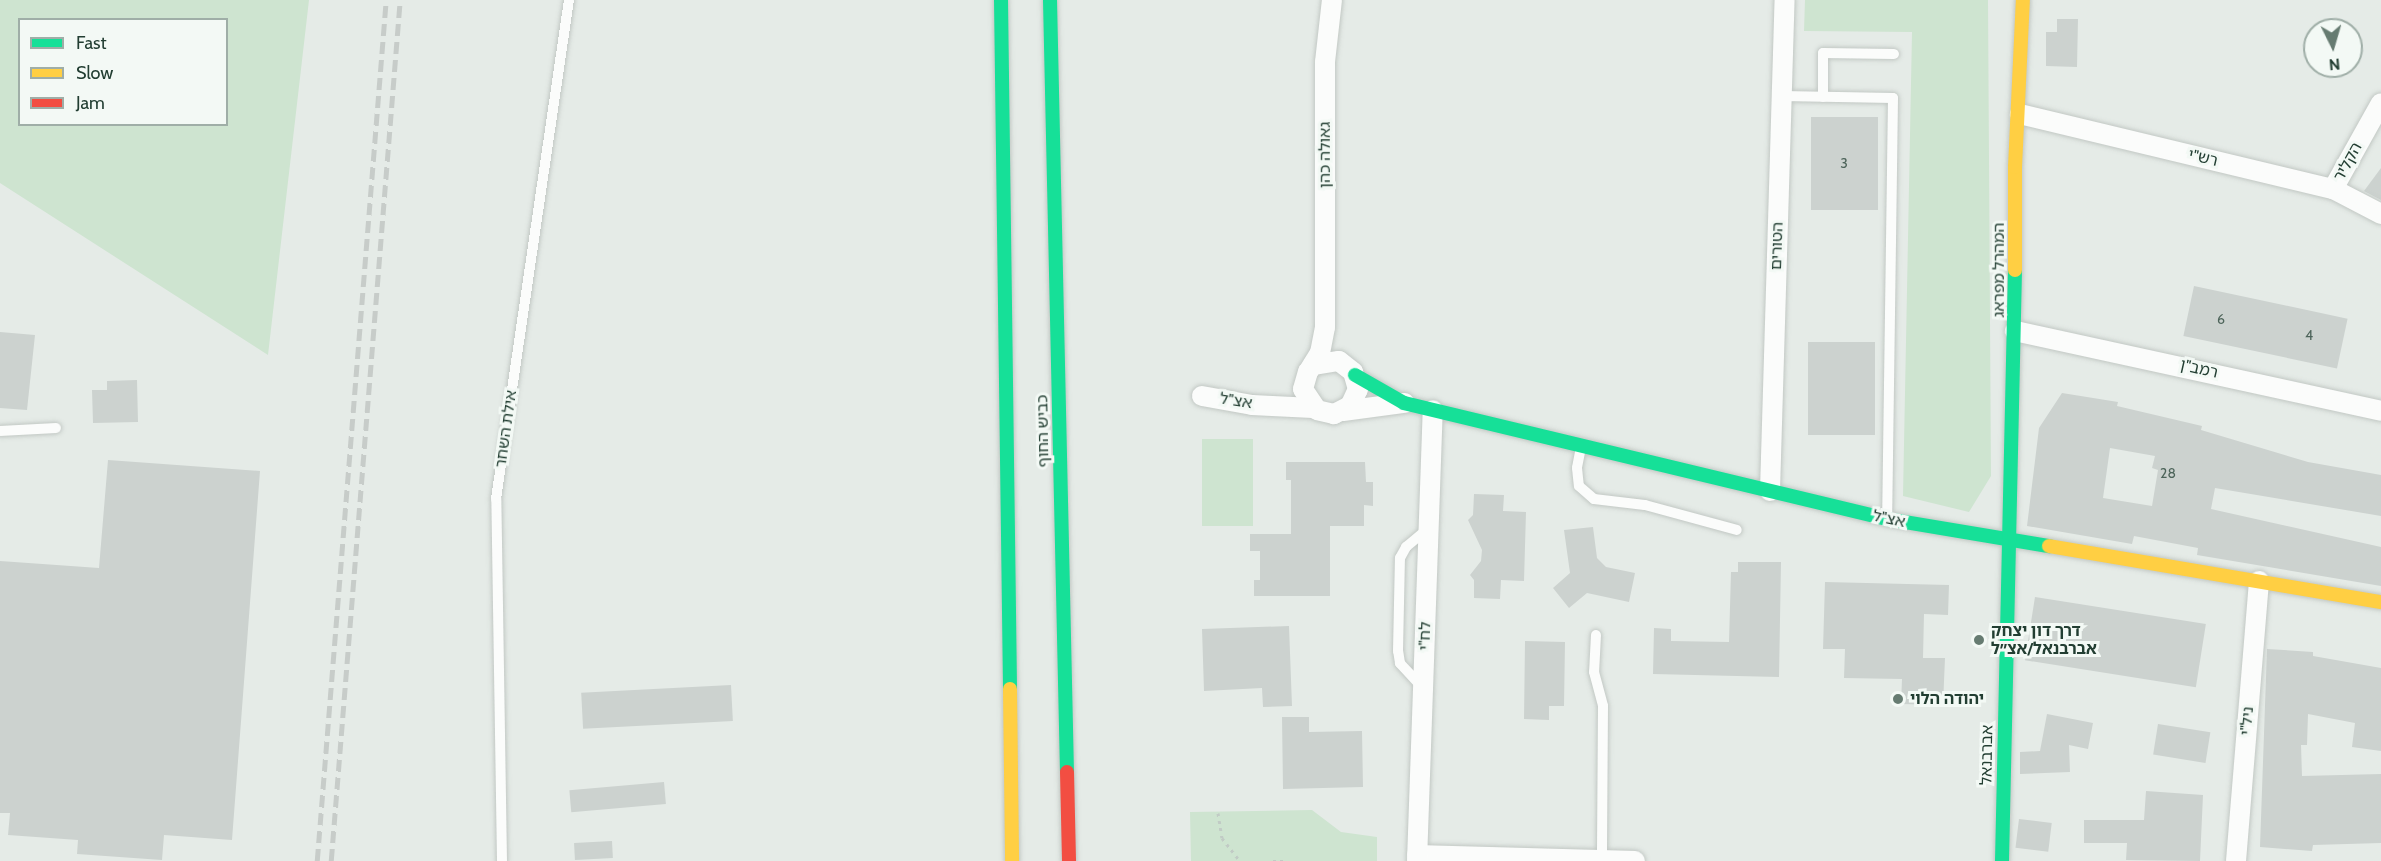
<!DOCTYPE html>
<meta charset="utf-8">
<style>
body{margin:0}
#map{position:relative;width:2381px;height:861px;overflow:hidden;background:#e5ebe7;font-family:Cabin,"Noto Sans Hebrew",sans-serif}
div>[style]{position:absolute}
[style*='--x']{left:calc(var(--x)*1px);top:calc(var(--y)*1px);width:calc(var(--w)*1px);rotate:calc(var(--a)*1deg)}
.green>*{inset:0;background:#cee4d0;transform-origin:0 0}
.building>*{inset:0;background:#ccd2cf;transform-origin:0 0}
.path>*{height:3px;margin-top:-1.5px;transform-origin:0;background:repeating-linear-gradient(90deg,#c1cbc5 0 3px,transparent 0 7.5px)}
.roads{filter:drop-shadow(0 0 2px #c2c8c4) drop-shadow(0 0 2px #c2c8c4)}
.lane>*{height:10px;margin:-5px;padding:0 5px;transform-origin:5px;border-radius:5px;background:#fbfcfb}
.street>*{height:20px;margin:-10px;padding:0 10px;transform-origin:10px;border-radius:10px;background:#fbfcfb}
.fast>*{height:14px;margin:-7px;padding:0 7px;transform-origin:7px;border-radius:7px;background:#16e098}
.slow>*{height:14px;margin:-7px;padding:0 7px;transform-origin:7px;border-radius:7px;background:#ffcf43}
.jam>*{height:14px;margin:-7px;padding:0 7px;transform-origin:7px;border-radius:7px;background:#f24e42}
.rail>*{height:4.5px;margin-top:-2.25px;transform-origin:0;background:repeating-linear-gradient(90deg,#c7ccc9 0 12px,transparent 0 18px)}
.dots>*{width:16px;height:16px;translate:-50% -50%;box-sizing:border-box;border:3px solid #f3f9f5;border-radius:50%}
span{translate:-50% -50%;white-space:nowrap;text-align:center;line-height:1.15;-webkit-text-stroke:6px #f3f9f5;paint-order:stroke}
.number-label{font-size:14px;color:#4d645a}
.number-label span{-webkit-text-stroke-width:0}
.street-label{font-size:16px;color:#223e32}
.poi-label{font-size:16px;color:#223e32;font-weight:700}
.left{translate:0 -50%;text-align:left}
.legend{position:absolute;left:18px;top:18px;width:210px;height:108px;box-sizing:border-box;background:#f3f9f5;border:2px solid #9faea7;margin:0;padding:8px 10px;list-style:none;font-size:18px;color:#223e32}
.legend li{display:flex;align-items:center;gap:12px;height:30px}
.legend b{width:30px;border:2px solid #9faea7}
.north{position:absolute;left:2303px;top:18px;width:60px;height:60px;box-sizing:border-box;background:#f3f9f5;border:2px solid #9faea7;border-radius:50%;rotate:175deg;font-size:16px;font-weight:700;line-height:24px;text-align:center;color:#223e32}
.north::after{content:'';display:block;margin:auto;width:21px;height:27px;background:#667b71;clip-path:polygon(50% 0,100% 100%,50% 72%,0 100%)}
</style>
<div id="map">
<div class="green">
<i style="clip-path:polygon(evenodd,0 0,309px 0,268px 355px,0 183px,0 0,20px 20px,226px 20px,226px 124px,20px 124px,20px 20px)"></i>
<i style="clip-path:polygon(1805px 0,1988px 0,1991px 476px,1969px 512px,1903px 496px,1912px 32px,1804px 31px)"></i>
<i style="left:1202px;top:439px;width:51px;height:87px"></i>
<i style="clip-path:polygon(1312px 810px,1341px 832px,1377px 837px,1377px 861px,1191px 861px,1190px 812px)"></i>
</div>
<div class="building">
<i style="clip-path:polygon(2057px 19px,2078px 19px,2077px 67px,2046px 66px,2046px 32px,2057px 32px)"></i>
<i style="left:1811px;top:117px;width:67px;height:93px"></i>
<i style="clip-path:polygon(2381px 168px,2381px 200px,2364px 191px)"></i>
<i style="left:2194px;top:286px;width:157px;height:51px;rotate:12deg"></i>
<i style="clip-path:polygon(0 332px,35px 335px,27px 410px,0 408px)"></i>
<i style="left:1808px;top:342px;width:67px;height:93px"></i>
<i style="clip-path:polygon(137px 380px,138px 422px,93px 423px,92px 390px,107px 390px,107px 381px)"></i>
<i style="clip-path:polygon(evenodd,2062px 393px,2118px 402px,2117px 406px,2202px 426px,2201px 430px,2308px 462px,2381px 475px,2381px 516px,2215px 488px,2211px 509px,2381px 547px,2381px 586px,2197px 555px,2198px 548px,2134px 536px,2132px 544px,2027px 526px,2039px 428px,2062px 393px,2110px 448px,2155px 456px,2152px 468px,2158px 470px,2152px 506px,2103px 498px,2110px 448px)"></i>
<i style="clip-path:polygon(108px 460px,260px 471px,232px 840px,164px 835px,162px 860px,77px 854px,78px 840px,8px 835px,10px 813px,0 813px,0 561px,99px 568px)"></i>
<i style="clip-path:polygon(1286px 462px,1365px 462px,1366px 482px,1373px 482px,1373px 506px,1364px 505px,1364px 526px,1330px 526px,1330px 596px,1254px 596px,1254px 580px,1260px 580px,1260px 551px,1250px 551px,1250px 534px,1291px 534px,1291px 480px,1286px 480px)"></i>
<i style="clip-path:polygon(1474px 494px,1504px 495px,1503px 511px,1526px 512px,1524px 581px,1501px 580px,1500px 599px,1474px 598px,1474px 580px,1470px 575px,1481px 561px,1482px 550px,1468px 520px,1473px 515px)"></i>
<i style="clip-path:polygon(1593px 527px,1597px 558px,1606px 567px,1635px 573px,1629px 602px,1587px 593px,1569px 608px,1553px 588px,1570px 573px,1564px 530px)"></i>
<i style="clip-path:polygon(1738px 562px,1781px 562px,1779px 677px,1653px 674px,1654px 628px,1671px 629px,1671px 641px,1729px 642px,1731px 572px,1738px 572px)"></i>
<i style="clip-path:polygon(1825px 582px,1949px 585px,1948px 615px,1924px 614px,1923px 658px,1945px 658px,1943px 705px,1901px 704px,1902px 679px,1844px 678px,1845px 649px,1823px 649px)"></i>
<i style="left:2035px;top:597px;width:173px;height:64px;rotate:9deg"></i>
<i style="clip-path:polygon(1289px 626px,1292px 706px,1263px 707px,1262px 688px,1204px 691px,1202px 629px)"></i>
<i style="clip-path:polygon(1525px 641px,1565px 642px,1564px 706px,1549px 706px,1549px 720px,1524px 719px)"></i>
<i style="clip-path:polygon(2267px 649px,2313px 652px,2313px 656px,2381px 668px,2381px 751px,2352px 747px,2355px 723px,2308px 714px,2307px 745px,2301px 745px,2302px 776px,2381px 774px,2381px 843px,2313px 845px,2312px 851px,2260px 847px)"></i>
<i style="left:731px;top:685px;width:36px;height:150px;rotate:87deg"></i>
<i style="clip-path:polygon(2047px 714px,2093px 723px,2088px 749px,2069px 745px,2070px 772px,2020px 774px,2020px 752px,2040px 751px)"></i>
<i style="clip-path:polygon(1282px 717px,1309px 717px,1309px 732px,1362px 731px,1363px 787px,1283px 789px)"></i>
<i style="left:2158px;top:724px;width:53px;height:31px;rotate:9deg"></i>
<i style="left:664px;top:782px;width:22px;height:95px;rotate:85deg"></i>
<i style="clip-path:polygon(2146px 791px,2203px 795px,2200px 861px,2126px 860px,2127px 843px,2084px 843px,2084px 820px,2144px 820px)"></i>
<i style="left:2019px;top:819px;width:33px;height:29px;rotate:7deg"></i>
<i style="left:612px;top:841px;width:17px;height:38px;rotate:87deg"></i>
</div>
<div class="path">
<i style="--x:1218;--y:813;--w:25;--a:81"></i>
<i style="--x:1222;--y:838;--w:29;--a:52"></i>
<i style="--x:1273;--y:861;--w:10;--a:0"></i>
</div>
<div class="roads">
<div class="lane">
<i style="--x:1782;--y:96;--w:111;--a:1"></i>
<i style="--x:1893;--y:98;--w:421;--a:90.8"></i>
<i style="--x:1823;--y:97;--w:44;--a:-90"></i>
<i style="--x:1823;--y:53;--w:71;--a:0.8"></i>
<i style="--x:0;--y:431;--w:56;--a:-3.1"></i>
<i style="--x:1581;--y:447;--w:21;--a:101"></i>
<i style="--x:1577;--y:468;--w:18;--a:84"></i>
<i style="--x:1579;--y:486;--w:20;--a:41"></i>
<i style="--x:1594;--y:499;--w:51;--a:6.7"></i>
<i style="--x:1645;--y:505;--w:95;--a:15.2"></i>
<i style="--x:1596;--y:635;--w:37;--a:93"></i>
<i style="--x:1594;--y:672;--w:35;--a:75"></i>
<i style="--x:1603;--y:706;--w:154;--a:90.4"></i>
<i style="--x:1423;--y:688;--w:34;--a:-133"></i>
<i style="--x:1400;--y:663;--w:12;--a:-99"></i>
<i style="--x:1398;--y:651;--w:93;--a:-88.8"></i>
<i style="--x:1400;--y:558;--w:13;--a:-61"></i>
<i style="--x:1406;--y:547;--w:30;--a:-40"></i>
<i style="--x:502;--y:861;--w:362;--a:-90.9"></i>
<i style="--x:496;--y:499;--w:504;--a:-81.68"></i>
</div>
<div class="street">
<i style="--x:2020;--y:114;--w:322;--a:13.5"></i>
<i style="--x:2333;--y:189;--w:54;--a:27.5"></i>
<i style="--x:2333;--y:189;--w:98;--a:-60.8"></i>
<i style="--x:2015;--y:331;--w:375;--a:12.3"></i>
<i style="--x:1313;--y:365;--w:26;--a:-9"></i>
<i style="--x:1339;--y:361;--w:18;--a:38"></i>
<i style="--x:1353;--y:372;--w:18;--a:74"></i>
<i style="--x:1358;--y:389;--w:19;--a:115"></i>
<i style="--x:1350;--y:406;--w:18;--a:153"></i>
<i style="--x:1334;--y:414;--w:17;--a:-167"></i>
<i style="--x:1317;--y:410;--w:25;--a:-124"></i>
<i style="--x:1303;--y:389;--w:18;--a:-74"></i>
<i style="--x:1308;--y:372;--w:22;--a:-58"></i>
<i style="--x:1320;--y:353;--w:26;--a:-79"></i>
<i style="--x:1325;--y:327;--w:265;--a:-90"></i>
<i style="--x:1325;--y:62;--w:62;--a:-83.6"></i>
<i style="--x:1202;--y:396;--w:51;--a:10.2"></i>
<i style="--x:1252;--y:405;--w:61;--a:2.8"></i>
<i style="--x:1343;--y:411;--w:62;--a:-7.5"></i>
<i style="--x:1770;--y:491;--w:491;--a:-88.3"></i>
<i style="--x:1417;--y:855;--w:218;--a:1.6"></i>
<i style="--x:1417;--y:861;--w:451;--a:-88"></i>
<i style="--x:2236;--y:861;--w:281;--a:-85.3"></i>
</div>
<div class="fast">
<i style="--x:1001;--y:0;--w:689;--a:89.25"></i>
<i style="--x:1050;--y:0;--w:772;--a:88.74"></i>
<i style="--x:1355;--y:375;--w:56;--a:29.7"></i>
<i style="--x:1404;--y:403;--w:497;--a:13.5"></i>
<i style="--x:1887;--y:519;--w:164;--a:9.5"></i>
<i style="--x:2002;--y:861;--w:591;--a:-88.74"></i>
</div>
<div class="slow">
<i style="--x:2015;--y:270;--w:103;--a:-90"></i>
<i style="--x:2015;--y:167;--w:167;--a:-87.3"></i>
<i style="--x:2049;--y:546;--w:337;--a:9.6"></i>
<i style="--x:1010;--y:689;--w:172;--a:89.3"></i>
</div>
<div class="jam">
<i style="--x:1067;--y:772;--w:89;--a:88.7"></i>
</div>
</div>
<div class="rail">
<i style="--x:317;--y:861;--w:864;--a:-85.42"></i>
<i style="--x:331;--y:861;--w:864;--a:-85.42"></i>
</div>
<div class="dots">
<i style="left:1979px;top:640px;background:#667b71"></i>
<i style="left:1898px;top:699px;background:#667b71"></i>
</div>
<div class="number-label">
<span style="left:1844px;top:163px">3</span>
<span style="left:2221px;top:319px">6</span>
<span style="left:2309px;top:335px">4</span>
<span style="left:2168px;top:473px">28</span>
</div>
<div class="street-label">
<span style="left:1325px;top:155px;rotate:-90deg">גאולה כהן</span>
<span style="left:2203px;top:158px;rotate:13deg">רש"י</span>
<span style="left:2348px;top:162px;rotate:-61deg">הקליר</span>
<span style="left:1777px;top:246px;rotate:-88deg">הטורים</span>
<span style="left:1999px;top:270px;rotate:-90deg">המהרל מפראג</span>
<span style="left:2199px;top:369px;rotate:13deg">רמב"ן</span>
<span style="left:1236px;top:401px;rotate:9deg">אצ"ל</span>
<span style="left:506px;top:429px;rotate:-82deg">אילת השחר</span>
<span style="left:1043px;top:431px;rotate:-91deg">כביש החוף</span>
<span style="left:1889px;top:519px;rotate:12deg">אצ"ל</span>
<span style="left:1425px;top:636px;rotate:-88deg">לח"י</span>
<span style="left:2247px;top:721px;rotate:-85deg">ניל"י</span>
<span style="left:1987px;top:755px;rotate:-89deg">אברבנאל</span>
</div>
<div class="poi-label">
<span class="left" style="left:1991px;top:640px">דרך דון יצחק<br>אברבנאל/אצ״ל</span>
<span class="left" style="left:1910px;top:699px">יהודה הלוי</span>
</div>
<ul class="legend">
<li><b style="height:8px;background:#16e098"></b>Fast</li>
<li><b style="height:8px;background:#ffcf43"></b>Slow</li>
<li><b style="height:8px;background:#f24e42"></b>Jam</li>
</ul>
<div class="north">N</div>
</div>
